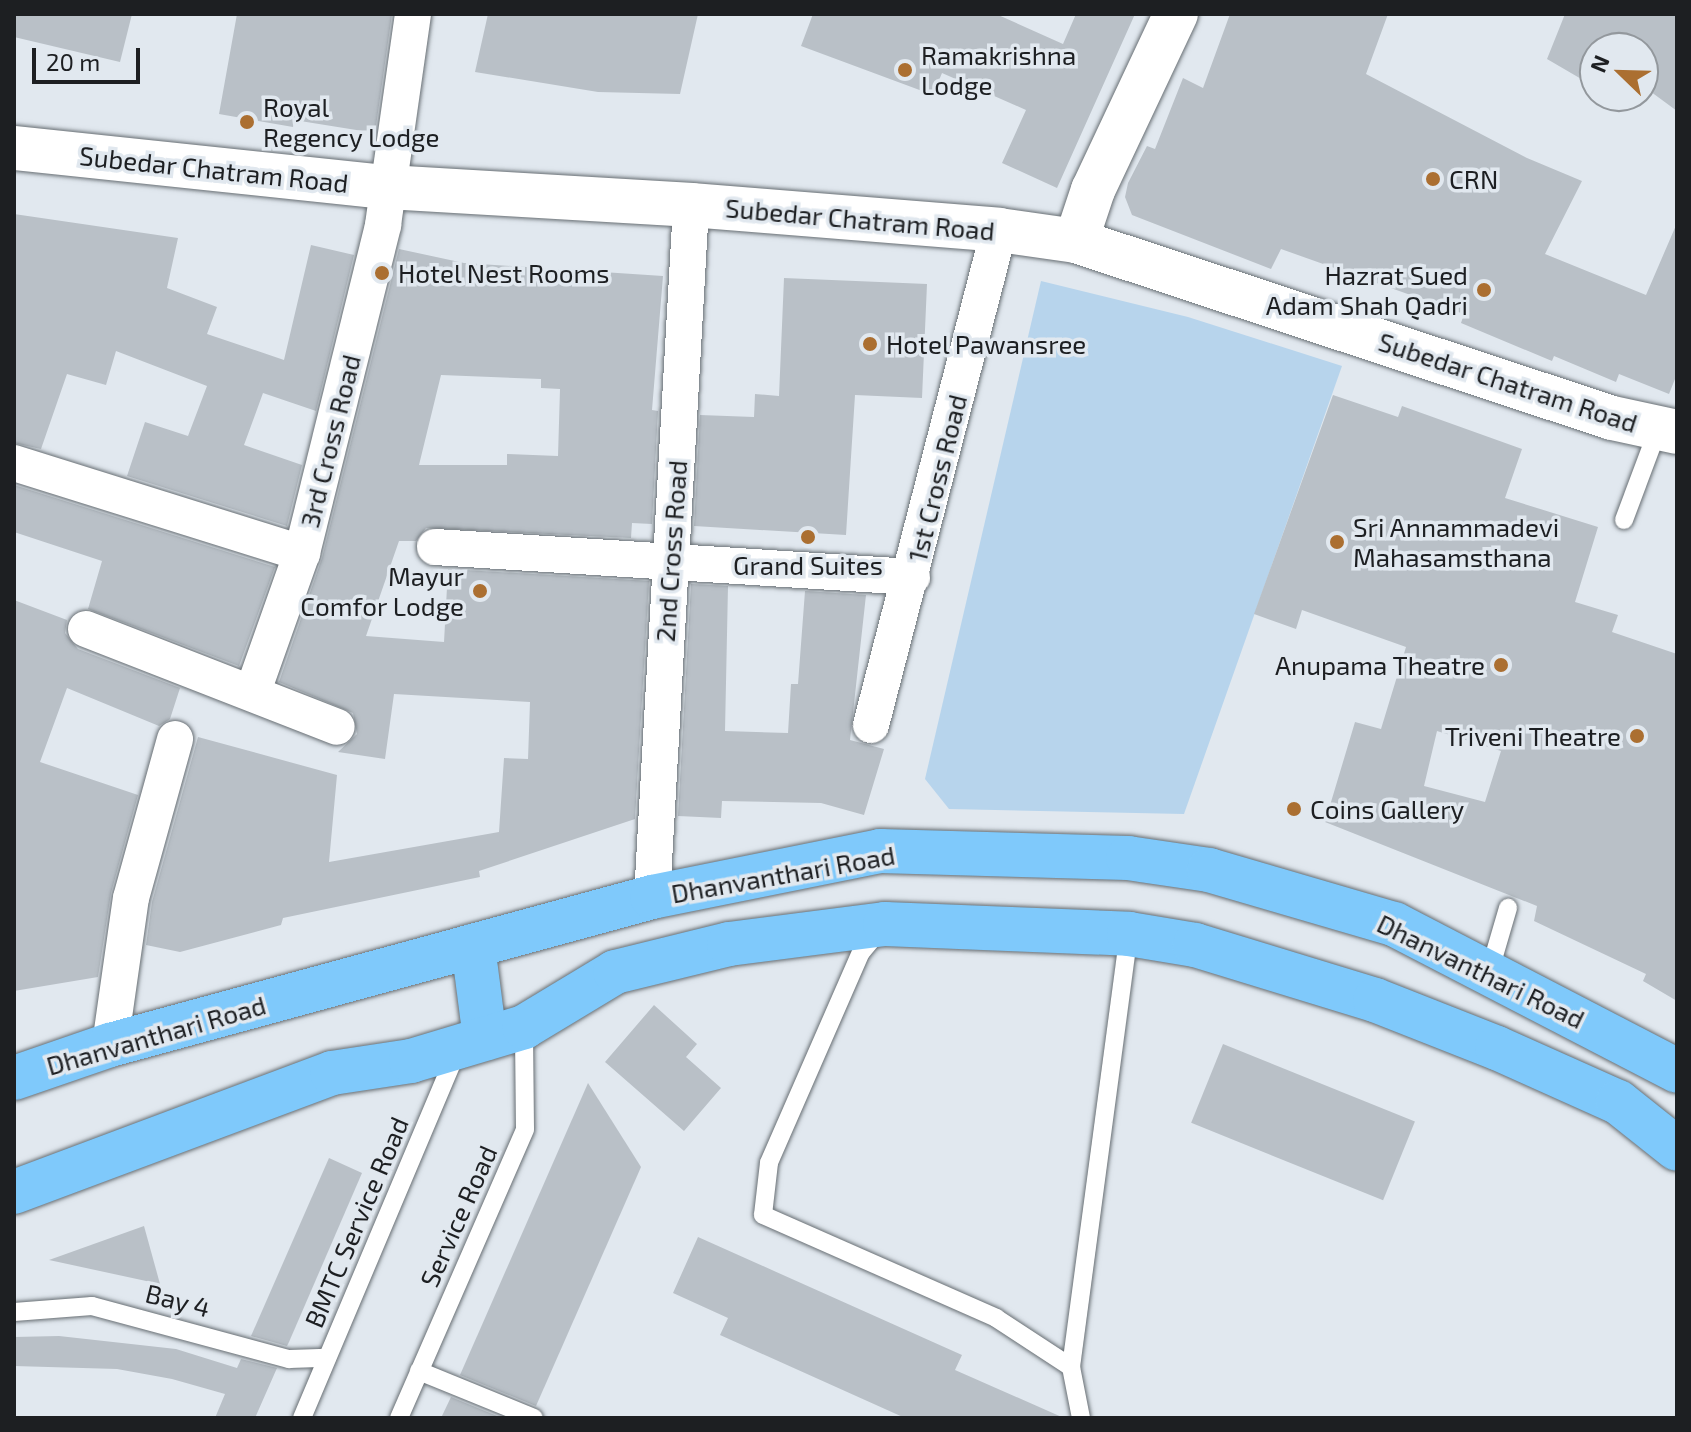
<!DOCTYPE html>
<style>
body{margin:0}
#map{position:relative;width:1691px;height:1432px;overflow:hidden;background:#e1e8ef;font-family:"Exo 2",sans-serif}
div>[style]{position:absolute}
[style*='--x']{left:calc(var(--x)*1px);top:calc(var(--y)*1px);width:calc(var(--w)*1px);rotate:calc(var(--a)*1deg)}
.green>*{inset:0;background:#b7d4ec}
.building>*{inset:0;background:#b9c0c7;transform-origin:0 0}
.roads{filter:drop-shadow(0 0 2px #676e73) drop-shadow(0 0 2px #676e73)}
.lane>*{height:18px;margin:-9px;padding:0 9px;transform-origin:9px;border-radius:9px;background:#fff}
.street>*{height:36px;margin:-18px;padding:0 18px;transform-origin:18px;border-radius:18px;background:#fff}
.secondary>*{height:44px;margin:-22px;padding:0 22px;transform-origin:22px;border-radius:22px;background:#fff}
.primary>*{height:44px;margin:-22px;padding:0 22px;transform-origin:22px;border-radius:22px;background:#7fc9fb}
.dots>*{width:22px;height:22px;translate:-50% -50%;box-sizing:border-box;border:4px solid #e1e8ef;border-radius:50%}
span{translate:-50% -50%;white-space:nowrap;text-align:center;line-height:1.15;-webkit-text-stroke:7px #e1e8ef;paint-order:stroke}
.poi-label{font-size:26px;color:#1d1f22}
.left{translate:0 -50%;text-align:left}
.right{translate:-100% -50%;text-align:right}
.street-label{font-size:26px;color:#1d1f22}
.frame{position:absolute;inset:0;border:16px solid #1d1f22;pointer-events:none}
.north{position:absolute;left:1579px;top:32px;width:80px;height:80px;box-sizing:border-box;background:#e1e8ef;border:2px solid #93989d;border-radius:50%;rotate:293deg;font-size:22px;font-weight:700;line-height:32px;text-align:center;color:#1d1f22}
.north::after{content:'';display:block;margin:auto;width:28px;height:36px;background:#ab6f31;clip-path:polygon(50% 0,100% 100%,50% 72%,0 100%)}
.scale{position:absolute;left:32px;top:48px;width:108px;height:36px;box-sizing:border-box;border:4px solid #1d1f22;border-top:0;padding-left:10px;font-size:24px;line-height:28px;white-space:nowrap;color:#1d1f22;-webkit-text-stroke:6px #e1e8ef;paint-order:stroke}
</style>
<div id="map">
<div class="green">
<i style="clip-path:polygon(1041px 281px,1188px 317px,1342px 366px,1184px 814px,949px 809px,925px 779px)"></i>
</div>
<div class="building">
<i style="clip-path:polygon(14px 14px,132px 14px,120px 62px,14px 37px)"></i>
<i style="clip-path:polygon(237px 14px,392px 14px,375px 133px,294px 120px,293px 127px,219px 114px)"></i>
<i style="clip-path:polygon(488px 14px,698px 14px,680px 94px,598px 92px,475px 72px)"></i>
<i style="clip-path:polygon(813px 14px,996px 14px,1063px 44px,1076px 14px,1135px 14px,1057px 188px,1002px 163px,1026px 110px,942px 73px,933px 95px,801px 46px)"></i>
<i style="clip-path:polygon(1230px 14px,1388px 14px,1366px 74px,1527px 158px,1582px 181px,1545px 254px,1646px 295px,1677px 223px,1677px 374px,1669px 394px,1619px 374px,1616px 382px,1554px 356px,1552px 361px,1461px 323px,1464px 314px,1281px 249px,1271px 269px,1132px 215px,1125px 197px,1128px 183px,1147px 146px,1155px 149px,1183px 78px,1203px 88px)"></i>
<i style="clip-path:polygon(1565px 14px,1677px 14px,1677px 111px,1643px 86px,1643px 48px,1595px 48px,1595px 87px,1547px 59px)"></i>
<i style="clip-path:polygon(14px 214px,178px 238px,167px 288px,217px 307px,207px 334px,284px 360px,311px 245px,354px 255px,316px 411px,263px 393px,244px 445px,302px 465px,287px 526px,127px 476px,145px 422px,188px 436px,207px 386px,116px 351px,106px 385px,67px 374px,41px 449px,14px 443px)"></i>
<i style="clip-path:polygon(evenodd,399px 249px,464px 263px,663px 276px,652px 410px,658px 411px,652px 524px,632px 523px,631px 538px,426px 528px,416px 541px,399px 541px,366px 636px,444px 642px,448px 569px,649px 581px,635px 819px,479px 871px,480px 877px,283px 918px,281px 925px,180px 952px,146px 945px,152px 902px,198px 737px,337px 775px,329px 862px,499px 832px,504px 758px,528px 759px,530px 702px,394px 694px,385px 759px,338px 752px,357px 734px,353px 713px,279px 682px,322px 558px,399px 249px,441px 375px,541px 379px,541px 388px,560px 389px,558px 456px,507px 454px,507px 465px,419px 465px,441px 375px)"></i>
<i style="clip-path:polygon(784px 278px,927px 284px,922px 398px,855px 395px,846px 535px,694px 526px,700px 415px,754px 417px,755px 394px,779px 396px)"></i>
<i style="clip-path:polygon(evenodd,1333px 395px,1398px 417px,1402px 406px,1522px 449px,1505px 498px,1598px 527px,1575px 602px,1618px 615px,1612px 632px,1677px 654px,1677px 1001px,1643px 981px,1646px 974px,1534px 921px,1537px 906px,1325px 822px,1355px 722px,1381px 729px,1406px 647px,1302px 610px,1296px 629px,1254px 614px,1333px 395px,1437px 731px,1501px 751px,1485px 802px,1424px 786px,1437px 731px)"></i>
<i style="clip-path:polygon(14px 485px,275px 567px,239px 666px,88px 609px,102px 561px,14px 532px)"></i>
<i style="clip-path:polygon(691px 584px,728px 586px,725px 731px,788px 733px,791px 684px,798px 684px,805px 591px,866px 595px,850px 740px,884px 749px,864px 815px,821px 803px,722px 801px,721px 818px,678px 816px)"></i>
<i style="clip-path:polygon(14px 600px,67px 620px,65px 633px,78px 649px,180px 688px,170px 719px,159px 726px,67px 688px,40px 762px,138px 795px,111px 893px,98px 977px,14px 991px)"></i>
<i style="clip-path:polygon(654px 1005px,697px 1044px,686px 1057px,721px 1088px,684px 1131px,605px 1062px)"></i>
<i style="left:1223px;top:1044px;width:207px;height:85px;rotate:22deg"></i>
<i style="clip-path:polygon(588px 1083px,641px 1167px,536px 1406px,460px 1375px)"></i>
<i style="clip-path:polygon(329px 1158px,362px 1173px,289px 1342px,287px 1346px,251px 1336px)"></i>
<i style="clip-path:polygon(144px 1226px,160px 1284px,49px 1260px)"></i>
<i style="clip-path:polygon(698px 1237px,962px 1355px,955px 1370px,1064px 1418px,905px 1418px,720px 1335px,728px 1318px,673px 1293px)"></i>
<i style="clip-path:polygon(59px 1336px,176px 1349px,237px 1368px,241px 1359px,277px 1368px,255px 1418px,215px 1418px,225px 1394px,172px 1379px,117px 1369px,14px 1366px,14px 1337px)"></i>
<i style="clip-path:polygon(451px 1397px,502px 1418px,441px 1418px)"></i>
</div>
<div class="roads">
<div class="lane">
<i style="--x:1624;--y:520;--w:97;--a:-69.5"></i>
<i style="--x:878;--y:932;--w:26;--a:130"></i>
<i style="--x:861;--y:952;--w:230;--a:113.6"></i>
<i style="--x:769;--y:1163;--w:52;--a:96.6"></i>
<i style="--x:763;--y:1215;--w:255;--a:23.8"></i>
<i style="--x:996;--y:1318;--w:90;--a:33.2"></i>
<i style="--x:1071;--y:1367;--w:52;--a:78.9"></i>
<i style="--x:1489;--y:973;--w:68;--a:-73.7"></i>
<i style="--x:14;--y:1312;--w:78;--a:-4.4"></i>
<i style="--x:92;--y:1306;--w:204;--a:15.1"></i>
<i style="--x:289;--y:1359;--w:38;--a:-2"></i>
<i style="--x:1071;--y:1367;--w:437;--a:-82.4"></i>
<i style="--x:419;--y:1371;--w:124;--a:22.2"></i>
<i style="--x:302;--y:1418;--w:396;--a:-67.1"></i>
<i style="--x:399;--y:1418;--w:315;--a:-66.4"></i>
<i style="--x:525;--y:1129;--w:102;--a:-90.6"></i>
</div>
<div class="street">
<i style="--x:14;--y:463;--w:302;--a:17.4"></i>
<i style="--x:435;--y:547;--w:478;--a:3.6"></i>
<i style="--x:86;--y:629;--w:269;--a:21.3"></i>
<i style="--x:253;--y:691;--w:146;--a:-70.5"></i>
<i style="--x:302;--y:553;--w:338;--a:-76.1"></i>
<i style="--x:383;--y:225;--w:213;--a:-81.9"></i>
<i style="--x:871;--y:725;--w:511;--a:-75.5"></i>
<i style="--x:652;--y:897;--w:693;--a:-86.77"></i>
<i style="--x:110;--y:1045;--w:148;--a:-81.9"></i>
<i style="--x:131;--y:898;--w:165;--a:-74.5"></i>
</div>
<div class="secondary">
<i style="--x:14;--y:148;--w:376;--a:6"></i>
<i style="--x:388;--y:187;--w:304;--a:3.4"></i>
<i style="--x:691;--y:205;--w:309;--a:4.6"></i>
<i style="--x:999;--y:230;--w:78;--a:8.1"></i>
<i style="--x:1076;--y:241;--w:564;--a:18.27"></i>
<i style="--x:1612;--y:418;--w:66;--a:12.2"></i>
<i style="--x:1076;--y:241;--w:54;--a:-71.6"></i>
<i style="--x:1093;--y:190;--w:195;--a:-64.8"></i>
</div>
<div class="primary">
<i style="--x:473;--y:946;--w:93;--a:82.6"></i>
<i style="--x:14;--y:1078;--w:102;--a:-19"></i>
<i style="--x:110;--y:1045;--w:562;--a:-15.27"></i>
<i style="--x:652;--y:897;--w:233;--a:-11.4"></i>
<i style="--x:880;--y:851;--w:248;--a:1.6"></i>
<i style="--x:1128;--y:858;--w:82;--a:8.4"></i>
<i style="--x:1209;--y:870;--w:193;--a:16.3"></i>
<i style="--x:1394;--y:924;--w:319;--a:27.4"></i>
<i style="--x:14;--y:1192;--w:340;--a:-20.5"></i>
<i style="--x:332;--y:1073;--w:80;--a:-8.6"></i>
<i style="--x:411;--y:1061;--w:118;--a:-16.7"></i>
<i style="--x:524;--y:1027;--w:106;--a:-31.1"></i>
<i style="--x:615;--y:972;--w:117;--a:-13.8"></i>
<i style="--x:729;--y:944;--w:157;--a:-7.3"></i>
<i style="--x:885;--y:924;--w:244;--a:2.3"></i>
<i style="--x:1129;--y:934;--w:67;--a:9.5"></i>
<i style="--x:1195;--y:945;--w:188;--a:17"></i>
<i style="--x:1375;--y:1000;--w:131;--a:21.5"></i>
<i style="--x:1497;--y:1048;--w:133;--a:24.1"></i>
<i style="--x:1618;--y:1102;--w:75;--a:38.5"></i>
</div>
</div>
<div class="dots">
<i style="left:905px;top:70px;background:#ab6f31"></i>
<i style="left:247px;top:122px;background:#ab6f31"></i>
<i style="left:1433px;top:179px;background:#ab6f31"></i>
<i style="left:382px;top:273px;background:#ab6f31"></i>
<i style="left:1484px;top:290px;background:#ab6f31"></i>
<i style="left:870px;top:344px;background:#ab6f31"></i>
<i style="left:808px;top:537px;background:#ab6f31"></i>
<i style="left:1337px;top:542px;background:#ab6f31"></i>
<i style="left:480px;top:591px;background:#ab6f31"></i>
<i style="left:1501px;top:665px;background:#ab6f31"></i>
<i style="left:1637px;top:736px;background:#ab6f31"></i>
<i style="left:1294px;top:809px;background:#ab6f31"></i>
</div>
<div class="poi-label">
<span class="left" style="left:921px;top:70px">Ramakrishna<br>Lodge</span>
<span class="left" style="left:263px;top:122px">Royal<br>Regency Lodge</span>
<span class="left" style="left:1449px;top:179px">CRN</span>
<span class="left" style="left:398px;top:273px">Hotel Nest Rooms</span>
<span class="right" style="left:1468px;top:290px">Hazrat Sued<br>Adam Shah Qadri</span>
<span class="left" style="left:886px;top:344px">Hotel Pawansree</span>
<span class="left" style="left:1353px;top:542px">Sri Annammadevi<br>Mahasamsthana</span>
<span style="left:808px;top:565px">Grand Suites</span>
<span class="right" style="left:464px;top:591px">Mayur<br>Comfor Lodge</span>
<span class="right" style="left:1485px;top:665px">Anupama Theatre</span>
<span class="right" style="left:1621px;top:736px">Triveni Theatre</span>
<span class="left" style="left:1310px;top:809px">Coins Gallery</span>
</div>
<div class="street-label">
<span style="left:214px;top:169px;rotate:6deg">Subedar Chatram Road</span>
<span style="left:860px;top:219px;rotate:5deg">Subedar Chatram Road</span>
<span style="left:1508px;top:382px;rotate:18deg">Subedar Chatram Road</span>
<span style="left:330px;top:441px;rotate:-76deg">3rd Cross Road</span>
<span style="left:937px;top:478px;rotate:-76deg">1st Cross Road</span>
<span style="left:671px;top:551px;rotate:-86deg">2nd Cross Road</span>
<span style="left:783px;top:874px;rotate:-10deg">Dhanvanthari Road</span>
<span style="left:1481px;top:971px;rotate:26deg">Dhanvanthari Road</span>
<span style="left:156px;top:1035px;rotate:-16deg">Dhanvanthari Road</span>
<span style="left:458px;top:1216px;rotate:-66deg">Service Road</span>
<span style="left:356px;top:1222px;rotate:-67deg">BMTC Service Road</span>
<span style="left:178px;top:1300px;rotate:14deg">Bay 4</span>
</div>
<div class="frame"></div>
<div class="north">N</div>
<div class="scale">20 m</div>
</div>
